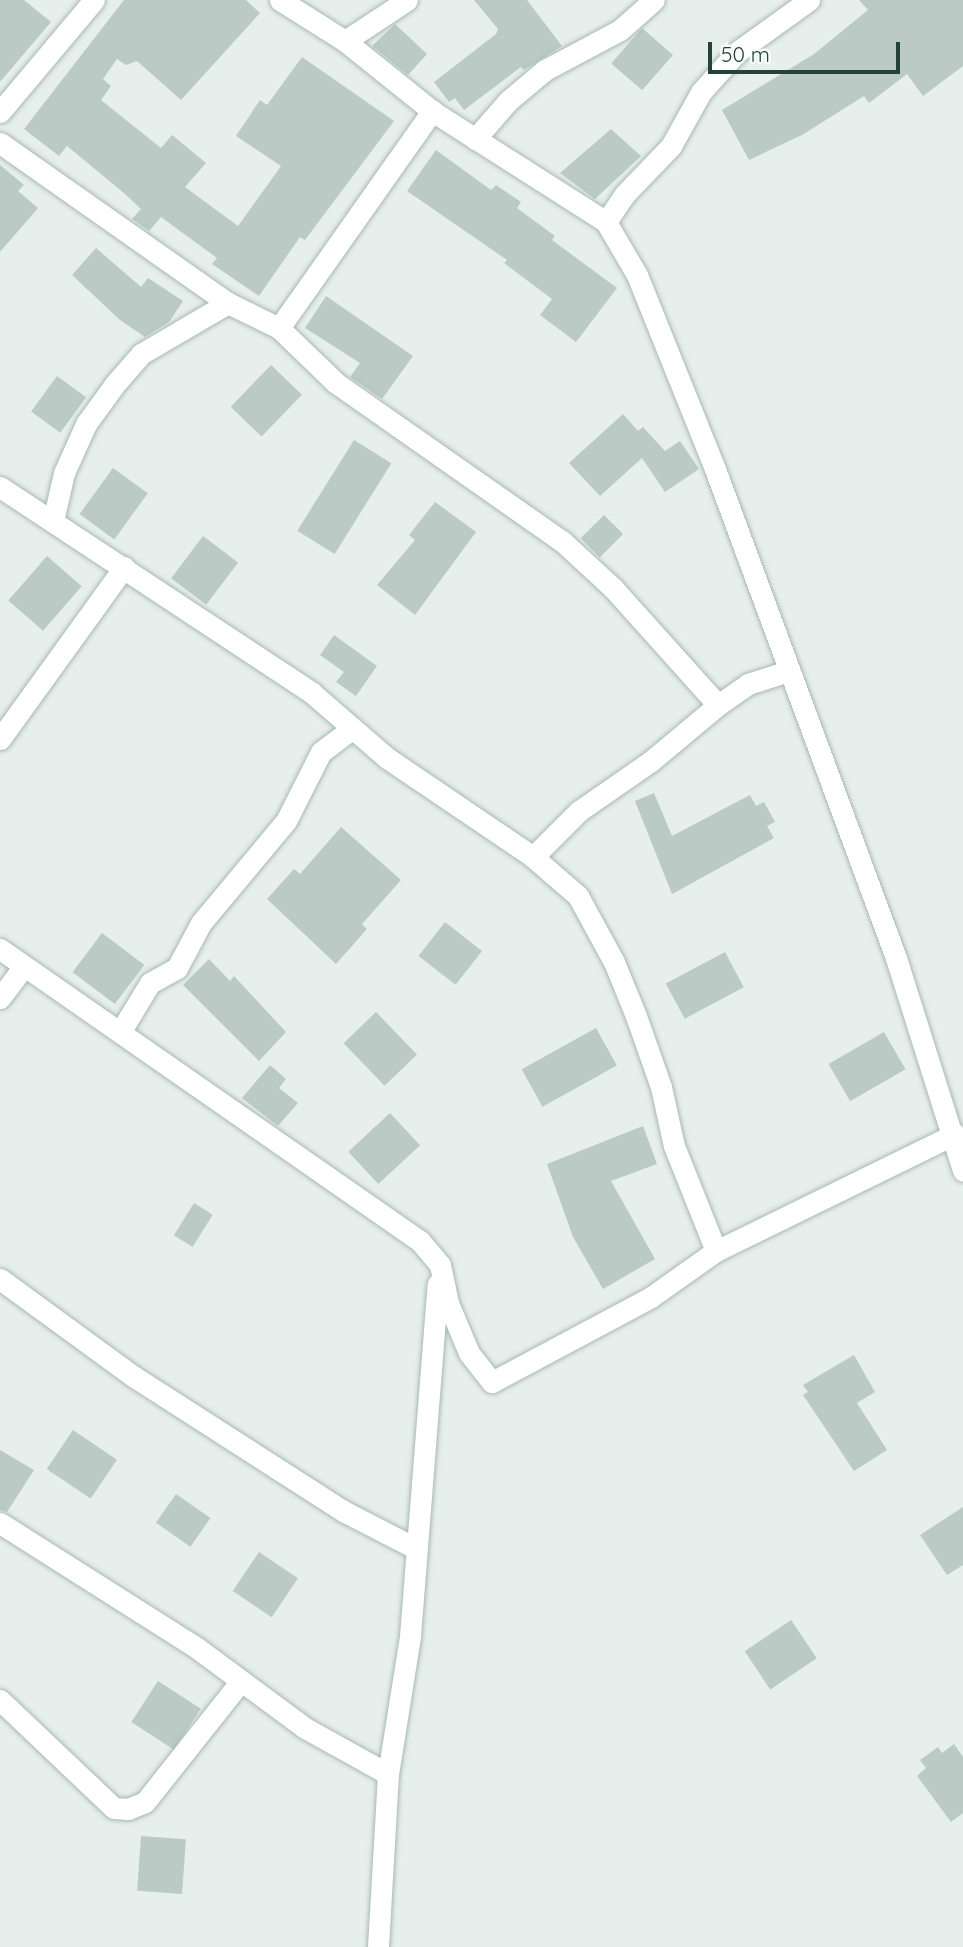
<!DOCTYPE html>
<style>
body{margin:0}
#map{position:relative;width:963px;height:1947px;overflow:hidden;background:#e6efeb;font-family:Quicksand,sans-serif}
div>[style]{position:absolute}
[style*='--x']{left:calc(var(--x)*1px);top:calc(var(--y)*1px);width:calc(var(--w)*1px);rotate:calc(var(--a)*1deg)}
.building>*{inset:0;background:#bbcac4;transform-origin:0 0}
.roads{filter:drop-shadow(0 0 2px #a8b8b2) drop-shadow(0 0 2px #a8b8b2)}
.minor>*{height:21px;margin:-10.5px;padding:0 10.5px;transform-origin:10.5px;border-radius:10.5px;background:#fff}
span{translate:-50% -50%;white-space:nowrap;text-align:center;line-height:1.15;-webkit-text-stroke:6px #f7fbf9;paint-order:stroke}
.scale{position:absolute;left:708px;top:42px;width:192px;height:32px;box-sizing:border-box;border:4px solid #24423a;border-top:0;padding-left:9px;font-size:21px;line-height:24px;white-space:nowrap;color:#24423a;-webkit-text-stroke:5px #f7fbf9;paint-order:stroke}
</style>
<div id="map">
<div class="building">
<i style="clip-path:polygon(0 0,24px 0,51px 22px,0 82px)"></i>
<i style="clip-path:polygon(124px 0,246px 0,260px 13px,181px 100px,137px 61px,126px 65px,117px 59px,103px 79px,111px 86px,101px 100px,161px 148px,172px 135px,206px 163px,185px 187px,238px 226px,281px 166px,236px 136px,260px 100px,267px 105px,302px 57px,394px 121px,305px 240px,300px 237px,259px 296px,212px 264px,217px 258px,161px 217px,149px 231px,132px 219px,141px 209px,124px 193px,67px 146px,59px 156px,24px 129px)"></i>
<i style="clip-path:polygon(474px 0,527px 0,562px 46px,524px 70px,521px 67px,464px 110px,455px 98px,449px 102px,434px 82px,496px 34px,498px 29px)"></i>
<i style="clip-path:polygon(859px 0,963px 0,963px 66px,923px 96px,907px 74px,869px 103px,864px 96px,802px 135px,749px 160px,722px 110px,814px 54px,868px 10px)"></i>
<i style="clip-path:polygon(395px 24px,427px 54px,408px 75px,372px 46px)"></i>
<i style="left:642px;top:28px;width:41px;height:47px;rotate:41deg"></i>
<i style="clip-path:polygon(611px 129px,641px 156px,595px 199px,560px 173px)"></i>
<i style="clip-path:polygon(436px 150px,491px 190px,496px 185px,521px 202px,517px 208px,555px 236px,552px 240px,617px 288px,576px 342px,540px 315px,552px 299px,504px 263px,507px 260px,407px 191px)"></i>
<i style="clip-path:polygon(0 165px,24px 185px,18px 191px,38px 208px,0 252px)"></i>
<i style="clip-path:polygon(96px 248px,141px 287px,148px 278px,183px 301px,169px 322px,145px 337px,120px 320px,72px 275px)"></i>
<i style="clip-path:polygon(326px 296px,413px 356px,382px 399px,350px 377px,360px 363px,305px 328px)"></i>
<i style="left:271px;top:365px;width:43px;height:58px;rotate:44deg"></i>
<i style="left:57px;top:376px;width:36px;height:44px;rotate:36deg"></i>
<i style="clip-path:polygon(623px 414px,638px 431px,643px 427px,665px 451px,680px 441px,699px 469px,665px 492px,642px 458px,600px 496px,569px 463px)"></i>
<i style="left:354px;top:440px;width:44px;height:107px;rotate:32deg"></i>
<i style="left:113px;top:468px;width:43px;height:57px;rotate:36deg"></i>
<i style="clip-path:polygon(435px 502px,476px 532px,415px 615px,377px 585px,415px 540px,409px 535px)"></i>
<i style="left:604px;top:515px;width:27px;height:33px;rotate:45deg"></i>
<i style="left:203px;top:536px;width:44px;height:53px;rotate:37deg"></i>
<i style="left:47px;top:556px;width:46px;height:59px;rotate:41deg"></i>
<i style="clip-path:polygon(334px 635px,377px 666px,356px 696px,336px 682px,344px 672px,320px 655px)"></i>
<i style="clip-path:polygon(654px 793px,672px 836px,750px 795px,756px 806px,764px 802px,775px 822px,767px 826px,774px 838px,672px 894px,635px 801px)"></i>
<i style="clip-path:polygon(341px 827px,401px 880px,362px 924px,367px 929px,336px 964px,267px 899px,294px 869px,300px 874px)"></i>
<i style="left:445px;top:922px;width:47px;height:43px;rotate:38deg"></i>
<i style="left:102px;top:933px;width:53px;height:49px;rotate:37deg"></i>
<i style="left:725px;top:952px;width:40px;height:67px;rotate:62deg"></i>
<i style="clip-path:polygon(209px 959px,230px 981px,234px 976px,286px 1032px,259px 1061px,183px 985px)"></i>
<i style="left:376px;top:1012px;width:59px;height:45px;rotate:46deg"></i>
<i style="left:596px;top:1028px;width:43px;height:85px;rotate:61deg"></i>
<i style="left:884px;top:1032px;width:43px;height:64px;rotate:60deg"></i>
<i style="clip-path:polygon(270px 1065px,286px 1079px,279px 1088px,298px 1103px,278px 1126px,242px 1098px)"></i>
<i style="left:390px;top:1113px;width:44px;height:57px;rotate:47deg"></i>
<i style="clip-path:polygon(643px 1126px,657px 1164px,611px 1181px,655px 1259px,603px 1289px,573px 1237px,547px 1164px)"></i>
<i style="left:194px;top:1203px;width:22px;height:38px;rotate:32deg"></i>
<i style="clip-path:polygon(854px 1355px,875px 1392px,857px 1403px,887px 1450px,854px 1471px,803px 1395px,808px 1392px,803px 1385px)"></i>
<i style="left:73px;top:1430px;width:53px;height:47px;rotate:34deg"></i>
<i style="clip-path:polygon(0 1450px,34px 1470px,7px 1512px,0 1510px)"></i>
<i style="left:176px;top:1494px;width:42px;height:35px;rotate:35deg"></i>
<i style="clip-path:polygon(963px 1507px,963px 1565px,947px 1575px,920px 1535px)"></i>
<i style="left:259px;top:1552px;width:47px;height:47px;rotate:34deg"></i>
<i style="left:791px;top:1620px;width:46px;height:56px;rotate:56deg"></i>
<i style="left:158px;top:1681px;width:51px;height:49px;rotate:33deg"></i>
<i style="clip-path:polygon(954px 1744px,963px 1757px,963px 1813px,951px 1822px,917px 1776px,926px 1768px,920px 1760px,938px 1747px,942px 1753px)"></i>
<i style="left:141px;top:1836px;width:45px;height:55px;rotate:4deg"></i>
</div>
<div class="roads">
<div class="minor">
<i style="--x:280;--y:0;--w:77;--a:32.2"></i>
<i style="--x:345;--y:41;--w:112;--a:38.8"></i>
<i style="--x:432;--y:111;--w:206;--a:32.5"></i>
<i style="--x:606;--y:222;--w:61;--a:59.7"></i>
<i style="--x:637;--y:275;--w:209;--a:68.1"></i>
<i style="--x:715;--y:469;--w:521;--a:69.69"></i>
<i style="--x:896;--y:958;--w:223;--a:72.5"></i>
<i style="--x:345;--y:41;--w:74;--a:-33.5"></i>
<i style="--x:0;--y:112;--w:146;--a:-50"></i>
<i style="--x:475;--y:139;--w:50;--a:-49"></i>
<i style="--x:508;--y:101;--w:48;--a:-40"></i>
<i style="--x:545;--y:70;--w:85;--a:-28.1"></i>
<i style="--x:620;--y:30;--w:45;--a:-41.4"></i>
<i style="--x:0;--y:143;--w:279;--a:35.1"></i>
<i style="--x:228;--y:303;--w:57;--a:26.1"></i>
<i style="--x:279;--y:328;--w:79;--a:44"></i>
<i style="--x:336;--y:383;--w:276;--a:35"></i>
<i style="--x:562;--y:541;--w:69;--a:42.7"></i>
<i style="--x:613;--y:588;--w:157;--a:48.1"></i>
<i style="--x:606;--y:222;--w:32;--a:-56"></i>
<i style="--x:624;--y:195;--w:68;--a:-46.2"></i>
<i style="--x:671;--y:146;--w:62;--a:-60.9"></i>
<i style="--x:701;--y:92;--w:54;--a:-48"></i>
<i style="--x:737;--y:52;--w:89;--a:-35.8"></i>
<i style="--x:279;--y:328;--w:266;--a:-54.8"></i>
<i style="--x:0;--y:487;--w:374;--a:33.4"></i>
<i style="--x:312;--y:693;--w:99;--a:40.9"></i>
<i style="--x:387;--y:758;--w:176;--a:34.1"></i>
<i style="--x:533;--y:857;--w:60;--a:40.9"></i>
<i style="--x:578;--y:896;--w:75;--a:61.4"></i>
<i style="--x:614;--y:962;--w:58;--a:67.8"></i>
<i style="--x:636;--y:1016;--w:75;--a:70.6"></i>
<i style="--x:661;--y:1087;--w:60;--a:77.6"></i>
<i style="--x:674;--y:1146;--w:113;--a:68.2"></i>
<i style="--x:53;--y:521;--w:49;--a:-77.1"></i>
<i style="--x:64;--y:473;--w:54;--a:-65.8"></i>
<i style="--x:86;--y:424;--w:49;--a:-54.1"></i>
<i style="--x:115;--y:384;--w:40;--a:-49"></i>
<i style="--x:141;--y:354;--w:101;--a:-30.4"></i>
<i style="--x:0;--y:739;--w:212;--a:-54.2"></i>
<i style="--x:533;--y:857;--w:65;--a:-45"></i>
<i style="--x:579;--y:811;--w:88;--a:-34.8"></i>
<i style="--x:651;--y:761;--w:87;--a:-39.9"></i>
<i style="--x:718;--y:705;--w:37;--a:-35"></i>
<i style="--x:748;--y:684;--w:40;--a:-18"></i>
<i style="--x:0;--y:949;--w:512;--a:34.81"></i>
<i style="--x:420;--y:1241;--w:31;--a:50"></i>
<i style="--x:440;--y:1265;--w:39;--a:78"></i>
<i style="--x:448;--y:1303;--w:54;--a:67.2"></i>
<i style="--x:469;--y:1353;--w:37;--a:52"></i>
<i style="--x:492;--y:1382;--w:180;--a:-28.1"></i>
<i style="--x:651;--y:1297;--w:80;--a:-35.3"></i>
<i style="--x:716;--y:1251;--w:266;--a:-26.1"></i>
<i style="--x:0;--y:998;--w:38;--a:-53"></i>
<i style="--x:122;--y:1029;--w:54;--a:-58.7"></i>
<i style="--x:150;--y:983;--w:31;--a:-29"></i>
<i style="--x:177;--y:968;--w:51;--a:-61.9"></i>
<i style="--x:201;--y:923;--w:133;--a:-50.2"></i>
<i style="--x:286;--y:821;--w:77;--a:-63.1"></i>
<i style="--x:321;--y:752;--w:38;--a:-37"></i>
<i style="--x:0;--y:1279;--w:165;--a:36.1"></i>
<i style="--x:133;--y:1376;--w:252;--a:32.7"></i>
<i style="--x:345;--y:1512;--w:79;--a:27.2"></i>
<i style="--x:0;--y:1523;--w:233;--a:32.4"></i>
<i style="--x:197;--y:1648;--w:134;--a:36.5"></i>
<i style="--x:305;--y:1728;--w:95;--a:29"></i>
<i style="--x:0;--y:1700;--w:157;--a:43.5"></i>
<i style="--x:114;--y:1808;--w:14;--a:4"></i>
<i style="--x:128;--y:1809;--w:18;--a:-22"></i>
<i style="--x:145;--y:1802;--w:154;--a:-51.6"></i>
<i style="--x:378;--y:1947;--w:173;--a:-86.7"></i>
<i style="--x:388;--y:1774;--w:140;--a:-80.9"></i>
<i style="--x:410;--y:1636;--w:353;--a:-85.5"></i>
</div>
</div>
<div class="scale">50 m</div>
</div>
